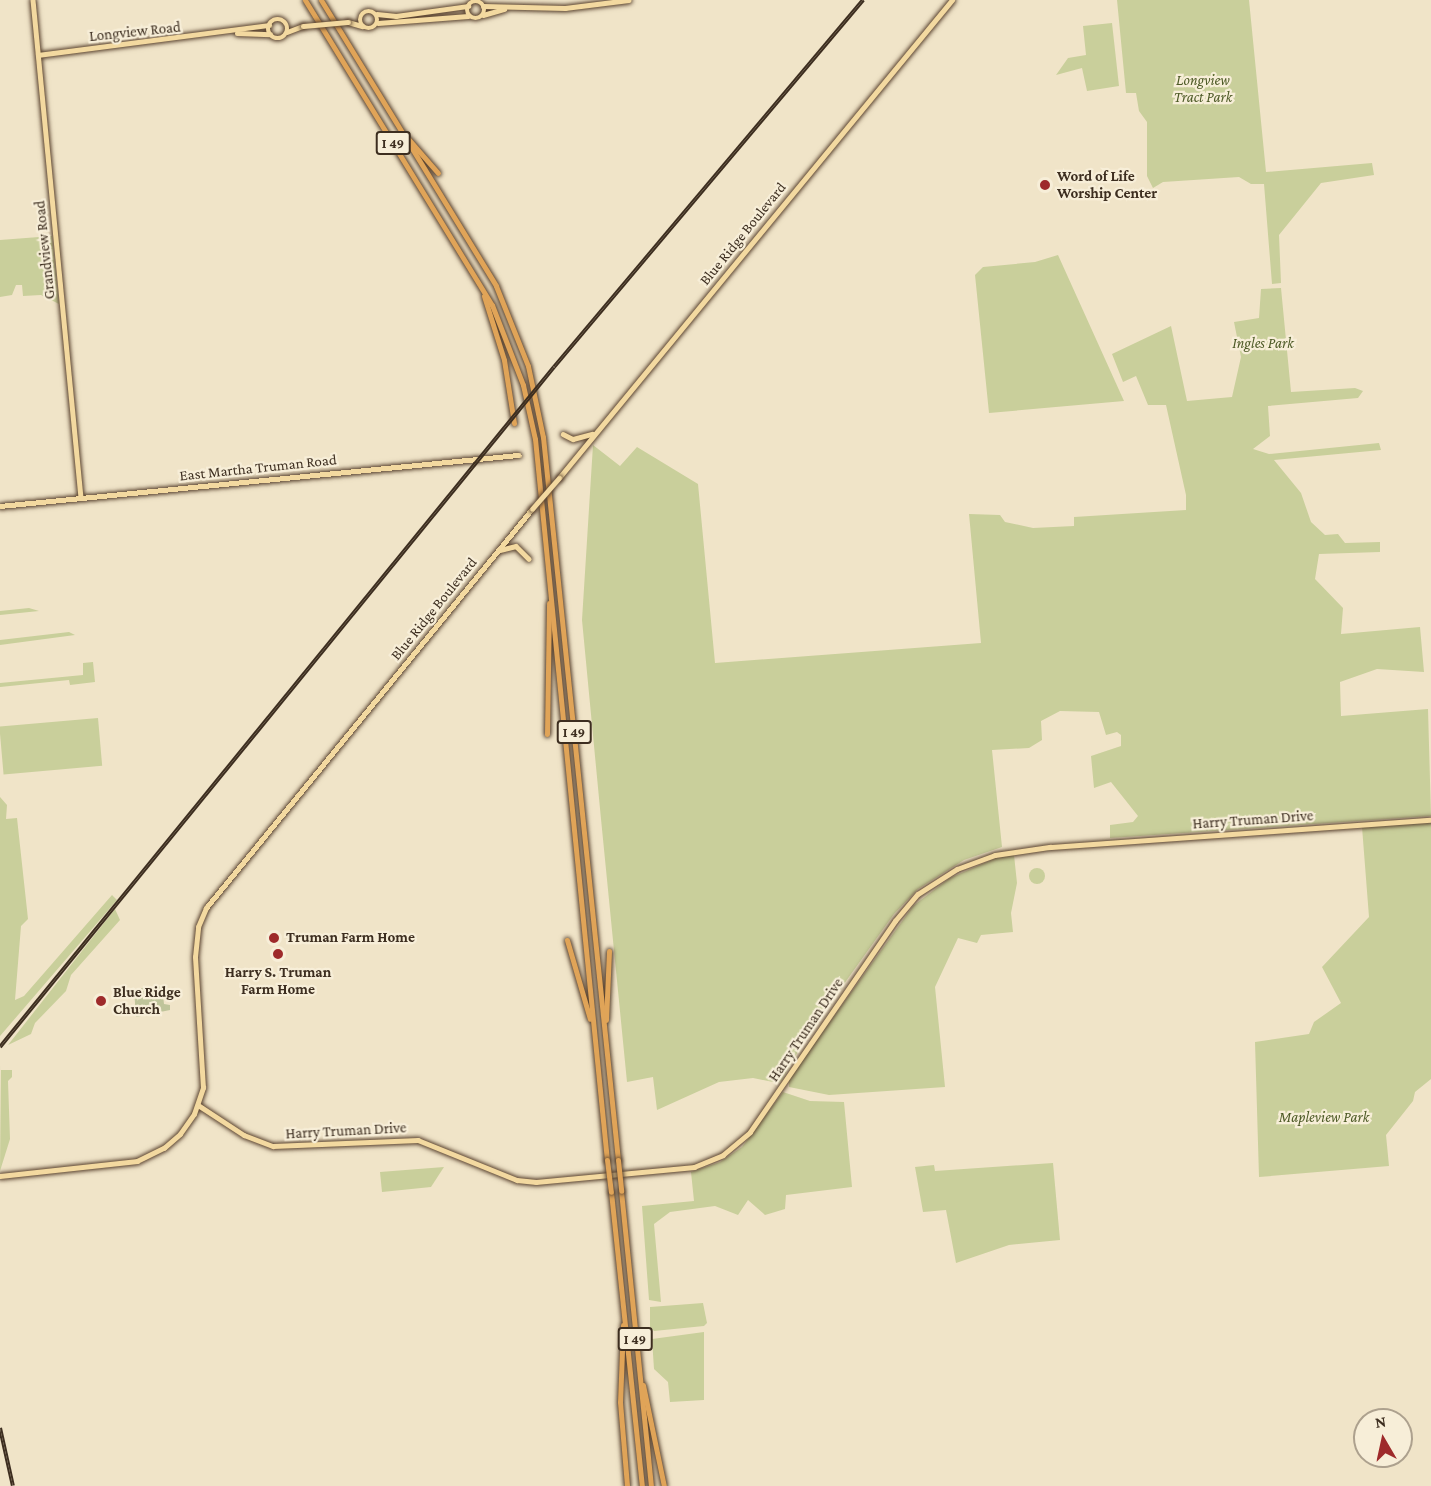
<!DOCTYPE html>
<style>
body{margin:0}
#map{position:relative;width:1431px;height:1486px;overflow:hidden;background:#f0e4c8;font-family:"Crimson Pro",serif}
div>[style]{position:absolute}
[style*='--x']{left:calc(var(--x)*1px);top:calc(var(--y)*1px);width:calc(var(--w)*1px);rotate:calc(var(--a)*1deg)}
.green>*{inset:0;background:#c9cf9b;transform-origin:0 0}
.round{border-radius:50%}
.cemetery>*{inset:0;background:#bfc49a}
.roads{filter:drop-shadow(0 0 2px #5b4430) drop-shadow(0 0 2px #5b4430)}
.major>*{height:4.5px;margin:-2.25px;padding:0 2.25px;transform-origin:2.25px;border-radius:2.25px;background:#f3d9a0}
.major>.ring{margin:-2.25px;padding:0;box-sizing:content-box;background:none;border:4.5px solid #f3d9a0;border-radius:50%}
.highway>*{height:5px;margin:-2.5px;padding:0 2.5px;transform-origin:2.5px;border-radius:2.5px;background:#e0a458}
.rail>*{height:4px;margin-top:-2px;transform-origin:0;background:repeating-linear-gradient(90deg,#f7eed8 0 4.5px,#3d2e20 0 9px);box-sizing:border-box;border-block:2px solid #3d2e20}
.bridges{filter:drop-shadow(0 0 2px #5b4430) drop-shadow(0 0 2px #5b4430)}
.major-bridge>*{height:4.5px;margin:-2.25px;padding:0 2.25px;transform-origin:2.25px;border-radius:2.25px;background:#f3d9a0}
.highway-bridge>*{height:5px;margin:-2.5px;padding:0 2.5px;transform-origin:2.5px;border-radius:2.5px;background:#e0a458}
.dots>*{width:16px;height:16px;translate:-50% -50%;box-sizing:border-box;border:3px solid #f7eed8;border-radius:50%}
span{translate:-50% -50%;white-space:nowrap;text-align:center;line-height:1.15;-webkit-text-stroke:4.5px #f7eed8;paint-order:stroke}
.shield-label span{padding:2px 4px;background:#f7eed8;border:2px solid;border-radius:4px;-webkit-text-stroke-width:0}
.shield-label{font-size:14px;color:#3d2e20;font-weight:700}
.street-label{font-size:15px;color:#3d2e20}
.park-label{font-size:15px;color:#4d5a26;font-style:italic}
.poi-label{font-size:15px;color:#3d2e20;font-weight:700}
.left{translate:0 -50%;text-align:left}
.north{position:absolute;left:1353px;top:1408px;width:60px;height:60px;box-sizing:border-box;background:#f7eed8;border:2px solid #ada18e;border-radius:50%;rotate:351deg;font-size:16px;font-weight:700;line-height:24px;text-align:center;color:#3d2e20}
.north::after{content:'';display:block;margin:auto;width:21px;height:27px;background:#9e2a2b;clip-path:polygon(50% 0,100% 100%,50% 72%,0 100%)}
</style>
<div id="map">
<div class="green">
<i style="clip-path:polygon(1117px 0,1249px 0,1266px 172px,1372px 163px,1374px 175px,1321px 183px,1279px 235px,1281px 283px,1272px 284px,1264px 184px,1251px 184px,1239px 177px,1163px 182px,1153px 188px,1147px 176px,1147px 122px,1139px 111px,1136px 93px,1126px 93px)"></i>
<i style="clip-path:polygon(1112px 23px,1119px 86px,1087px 91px,1082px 68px,1056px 75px,1068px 58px,1086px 55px,1083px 26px)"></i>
<i style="clip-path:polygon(52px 236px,59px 304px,41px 295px,23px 296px,22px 285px,16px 285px,12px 295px,0 297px,0 240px)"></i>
<i style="clip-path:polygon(1058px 255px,1124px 401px,989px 413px,975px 275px,983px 267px,1035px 262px)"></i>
<i style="clip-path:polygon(1281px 288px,1291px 392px,1355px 388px,1363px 391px,1358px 398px,1268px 406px,1270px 436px,1253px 449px,1269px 454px,1379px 443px,1381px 450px,1274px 460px,1301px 493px,1311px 522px,1325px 535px,1338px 534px,1345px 543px,1380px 542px,1380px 552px,1319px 554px,1315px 579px,1343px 608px,1341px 634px,1420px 627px,1424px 672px,1377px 669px,1340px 682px,1341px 716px,1428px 709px,1431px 816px,1110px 838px,1110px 825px,1133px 822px,1138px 816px,1111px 782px,1094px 788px,1091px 756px,1121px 746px,1121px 735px,1117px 732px,1106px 735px,1099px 712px,1060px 711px,1041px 721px,1042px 740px,1029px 748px,992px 750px,1002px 847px,964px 860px,918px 889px,894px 914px,806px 1037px,782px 1080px,778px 1083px,753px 1078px,719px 1082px,657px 1110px,653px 1077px,627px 1082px,601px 819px,582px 620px,593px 445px,620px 466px,637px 447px,698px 484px,715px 663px,981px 643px,969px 514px,1000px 515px,1005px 522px,1033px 528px,1074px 526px,1074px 517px,1186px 510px,1186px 495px,1166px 405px,1148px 405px,1136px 376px,1123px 382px,1112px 354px,1171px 326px,1187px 401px,1232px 397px,1241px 357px,1234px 322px,1259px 318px,1261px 289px)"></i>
<i style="clip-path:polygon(29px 608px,39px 611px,0 615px,0 611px)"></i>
<i style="clip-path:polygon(69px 632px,75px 635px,0 645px,0 640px)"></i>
<i style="clip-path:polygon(93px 662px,95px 682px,70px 685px,69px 680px,0 687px,0 683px,83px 675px,83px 663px)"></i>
<i style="left:98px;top:718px;width:48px;height:99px;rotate:85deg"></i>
<i style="clip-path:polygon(0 797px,7px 805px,6px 819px,17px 818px,28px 919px,21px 926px,15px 1000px,24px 996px,112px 895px,117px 900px,0 1036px)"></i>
<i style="clip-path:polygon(1431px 823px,1431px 1079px,1415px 1092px,1413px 1101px,1386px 1135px,1389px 1166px,1259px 1177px,1255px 1042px,1309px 1034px,1314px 1022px,1341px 1003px,1322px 967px,1369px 917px,1362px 827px)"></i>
<i style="clip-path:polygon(1014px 855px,1017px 883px,1011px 913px,1013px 932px,981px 935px,977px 943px,958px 938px,935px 987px,945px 1087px,829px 1095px,789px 1087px,789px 1079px,913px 906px,950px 878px,996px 858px)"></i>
<i class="round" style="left:1029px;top:868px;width:16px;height:16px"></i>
<i style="clip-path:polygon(115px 909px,120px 920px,71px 975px,66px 991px,35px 1023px,31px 1034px,8px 1045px)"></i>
<i style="clip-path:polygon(1px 1062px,1px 1070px,12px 1070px,12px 1077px,8px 1081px,10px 1139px,0 1171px)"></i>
<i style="clip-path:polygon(783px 1092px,810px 1101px,844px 1102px,852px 1187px,786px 1195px,785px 1209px,765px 1215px,748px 1200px,738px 1215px,715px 1206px,670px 1212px,654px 1224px,661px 1302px,649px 1300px,642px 1206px,694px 1201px,691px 1172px,720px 1162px,742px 1147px)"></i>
<i style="clip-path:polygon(1053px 1163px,1060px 1240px,1009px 1245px,956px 1263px,946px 1210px,923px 1212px,915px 1167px,934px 1165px,935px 1171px)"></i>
<i style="clip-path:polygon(444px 1167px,431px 1187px,382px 1192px,380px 1172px)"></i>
<i style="clip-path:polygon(703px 1303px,707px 1323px,704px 1326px,654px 1331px,650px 1327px,650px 1307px)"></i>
<i style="clip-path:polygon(704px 1332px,704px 1400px,670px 1402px,668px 1382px,654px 1369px,652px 1339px)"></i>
</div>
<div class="cemetery">
<i style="clip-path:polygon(162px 986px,164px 1004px,170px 1005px,170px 1010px,136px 1017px,134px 989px)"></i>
</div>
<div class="roads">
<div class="major">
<i style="--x:33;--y:0;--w:500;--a:84.49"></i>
<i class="ring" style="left:467px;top:1px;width:13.5px;height:13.5px"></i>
<i style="--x:483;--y:6;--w:82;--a:1.4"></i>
<i style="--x:565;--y:8;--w:64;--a:-7.2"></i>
<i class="ring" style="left:360px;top:11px;width:13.5px;height:13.5px"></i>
<i style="--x:377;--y:14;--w:19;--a:6"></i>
<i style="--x:396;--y:16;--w:73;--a:-7.9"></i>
<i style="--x:483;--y:15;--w:22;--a:-16"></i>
<i class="ring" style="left:268px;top:19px;width:15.5px;height:15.5px"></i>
<i style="--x:348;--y:22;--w:15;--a:16"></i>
<i style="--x:378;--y:23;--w:90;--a:-4.4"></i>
<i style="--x:287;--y:32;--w:17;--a:-21"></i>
<i style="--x:237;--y:33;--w:33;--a:2"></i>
<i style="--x:38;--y:55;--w:233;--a:-7.4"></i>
<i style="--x:563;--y:434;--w:11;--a:27"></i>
<i style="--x:573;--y:439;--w:20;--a:-15"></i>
<i style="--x:559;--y:478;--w:619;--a:-50.57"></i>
<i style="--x:0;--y:506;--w:521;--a:-5.62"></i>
<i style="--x:500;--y:550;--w:16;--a:-14"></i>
<i style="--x:516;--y:546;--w:18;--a:45"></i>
<i style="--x:198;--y:1105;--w:55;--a:33.1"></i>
<i style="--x:244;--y:1135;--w:31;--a:21"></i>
<i style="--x:273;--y:1146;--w:145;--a:-2.4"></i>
<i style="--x:418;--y:1140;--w:107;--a:22"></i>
<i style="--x:517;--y:1180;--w:19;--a:6"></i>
<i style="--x:536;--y:1182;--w:159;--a:-5.4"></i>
<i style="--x:694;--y:1167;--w:31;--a:-22"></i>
<i style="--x:723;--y:1155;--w:35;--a:-40"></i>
<i style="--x:750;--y:1132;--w:256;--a:-55.5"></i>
<i style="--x:895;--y:921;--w:35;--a:-50"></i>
<i style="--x:918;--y:894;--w:46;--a:-32.7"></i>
<i style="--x:957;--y:869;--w:40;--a:-20.2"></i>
<i style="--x:995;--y:855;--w:56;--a:-8.3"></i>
<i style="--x:1050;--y:847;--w:382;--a:-4.1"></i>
<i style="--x:0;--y:1176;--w:138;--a:-6.2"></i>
<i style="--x:137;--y:1161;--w:30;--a:-26"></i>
<i style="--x:164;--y:1148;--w:21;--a:-41"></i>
<i style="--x:180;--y:1134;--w:24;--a:-55"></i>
<i style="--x:194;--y:1114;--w:28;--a:-71"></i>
<i style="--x:203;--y:1088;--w:131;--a:-93.5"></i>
<i style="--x:195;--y:957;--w:30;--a:-84"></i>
<i style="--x:198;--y:927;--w:21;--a:-67"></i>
<i style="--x:206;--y:908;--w:515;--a:-50.75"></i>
</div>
<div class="highway">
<i style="--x:305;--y:0;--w:358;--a:58.5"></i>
<i style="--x:492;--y:305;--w:86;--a:68.8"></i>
<i style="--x:523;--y:385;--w:55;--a:77.5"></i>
<i style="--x:535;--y:439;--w:725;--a:84.3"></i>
<i style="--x:321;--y:0;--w:335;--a:58.5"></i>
<i style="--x:496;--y:286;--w:86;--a:68.2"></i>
<i style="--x:528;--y:366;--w:73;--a:78.1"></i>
<i style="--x:543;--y:437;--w:727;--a:84.08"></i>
<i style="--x:403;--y:133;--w:53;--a:48.8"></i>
<i style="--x:484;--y:296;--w:67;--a:72.6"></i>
<i style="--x:504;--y:360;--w:64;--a:81"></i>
<i style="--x:547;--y:734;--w:131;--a:-89.1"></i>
<i style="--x:567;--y:940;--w:82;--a:73.8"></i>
<i style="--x:606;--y:1020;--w:69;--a:-87.5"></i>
<i style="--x:621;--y:1191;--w:297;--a:84.2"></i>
<i style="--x:611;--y:1192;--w:296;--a:84"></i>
<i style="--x:623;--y:1325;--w:77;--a:92.2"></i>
<i style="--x:620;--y:1402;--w:84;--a:85.2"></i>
<i style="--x:643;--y:1385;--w:103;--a:78.3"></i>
</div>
</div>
<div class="rail">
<i style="--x:0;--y:1047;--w:877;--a:-50.83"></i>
<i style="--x:554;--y:367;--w:480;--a:-49.9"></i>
<i style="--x:0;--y:1428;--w:59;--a:77.4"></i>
</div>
<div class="bridges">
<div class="major-bridge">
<i style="--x:303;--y:26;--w:45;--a:-5.1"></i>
<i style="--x:532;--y:509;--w:41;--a:-48.9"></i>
</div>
<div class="highway-bridge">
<i style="--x:607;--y:1160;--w:32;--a:83"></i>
<i style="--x:618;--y:1160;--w:31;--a:84"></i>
</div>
</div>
<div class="dots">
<i style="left:1045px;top:185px;background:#9e2a2b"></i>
<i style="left:274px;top:938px;background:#9e2a2b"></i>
<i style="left:278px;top:954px;background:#9e2a2b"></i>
<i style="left:101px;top:1001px;background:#9e2a2b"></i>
</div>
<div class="shield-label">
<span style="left:393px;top:143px">I 49</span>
<span style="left:574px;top:732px">I 49</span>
<span style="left:635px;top:1339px">I 49</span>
</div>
<div class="street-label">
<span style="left:135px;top:32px;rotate:-6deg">Longview Road</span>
<span style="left:743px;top:234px;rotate:-51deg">Blue Ridge Boulevard</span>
<span style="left:45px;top:250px;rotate:-96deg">Grandview Road</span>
<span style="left:258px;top:468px;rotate:-6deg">East Martha Truman Road</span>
<span style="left:434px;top:609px;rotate:-51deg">Blue Ridge Boulevard</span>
<span style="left:1253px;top:820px;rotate:-4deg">Harry Truman Drive</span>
<span style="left:806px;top:1030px;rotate:-56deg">Harry Truman Drive</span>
<span style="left:346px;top:1131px;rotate:-3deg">Harry Truman Drive</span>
</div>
<div class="park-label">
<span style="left:1203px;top:89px">Longview<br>Tract Park</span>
<span style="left:1263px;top:344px">Ingles Park</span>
<span style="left:1324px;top:1118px">Mapleview Park</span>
</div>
<div class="poi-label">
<span class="left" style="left:1057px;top:185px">Word of Life<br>Worship Center</span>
<span class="left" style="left:286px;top:938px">Truman Farm Home</span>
<span style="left:278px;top:981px">Harry S. Truman<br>Farm Home</span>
<span class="left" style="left:113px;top:1001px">Blue Ridge<br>Church</span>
</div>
<div class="north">N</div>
</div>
